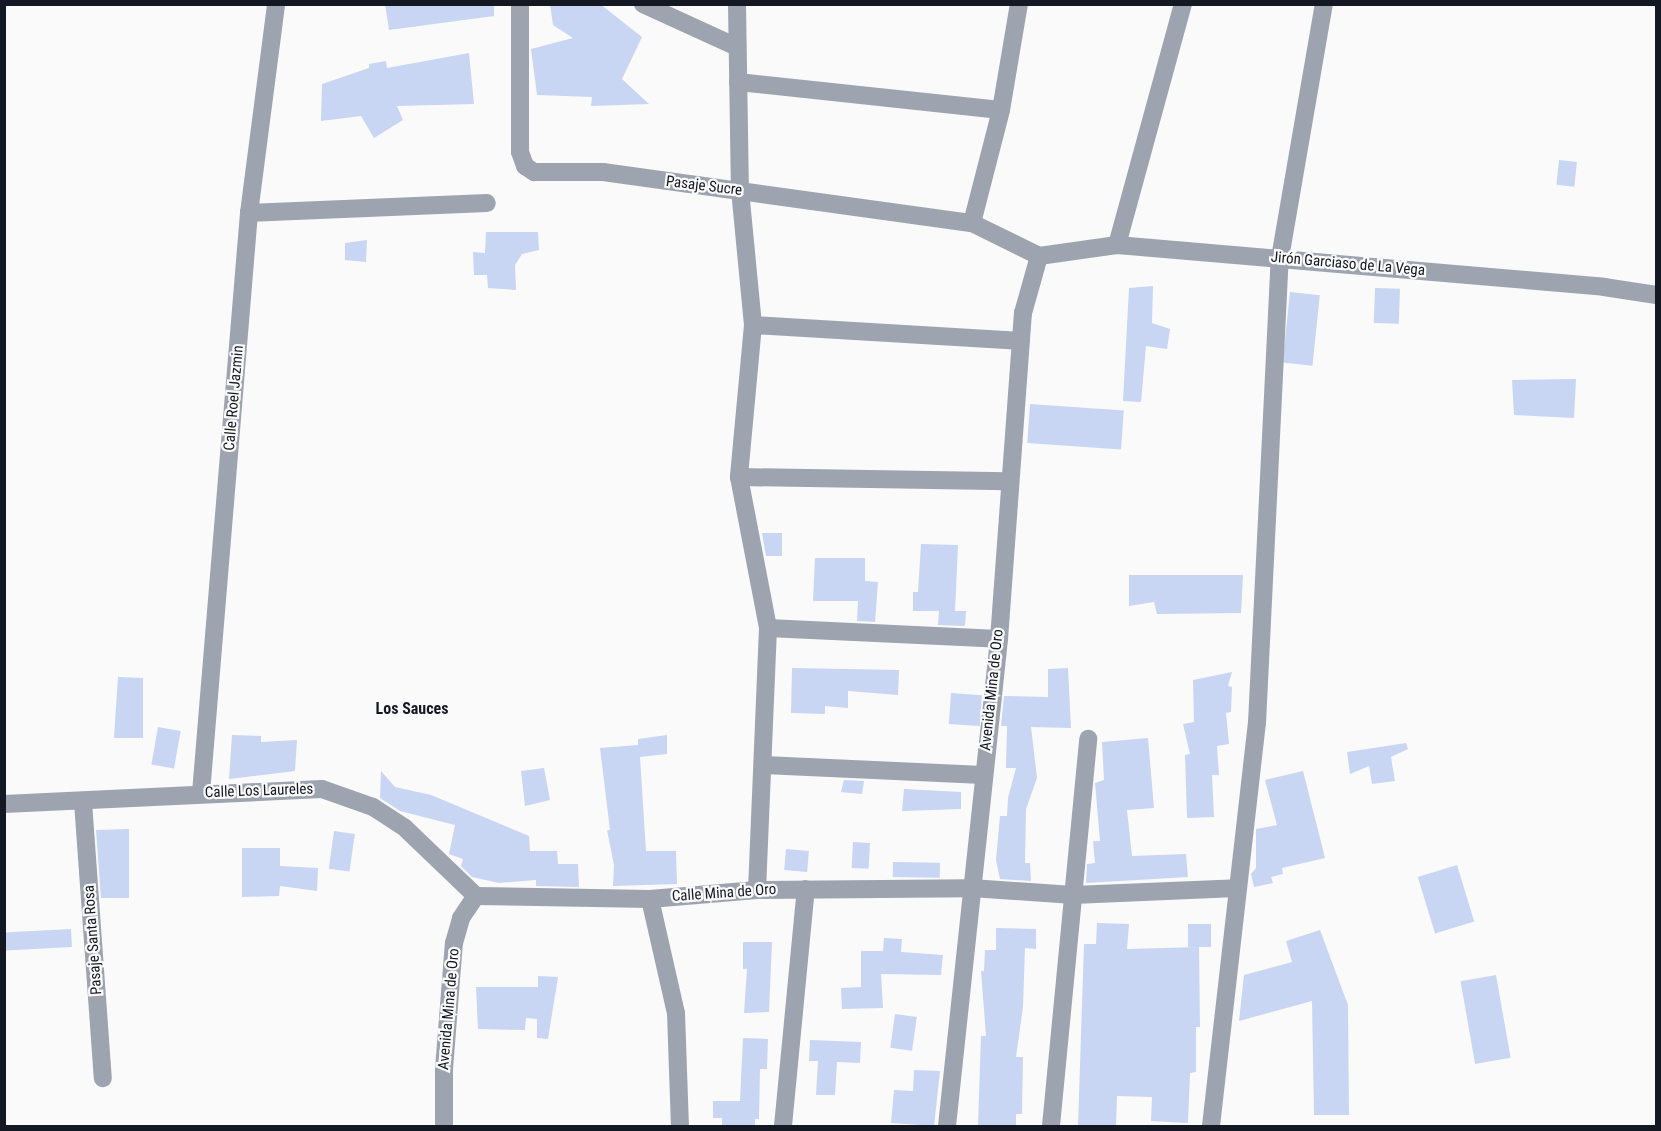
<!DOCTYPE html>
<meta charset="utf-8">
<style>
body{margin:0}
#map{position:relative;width:1661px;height:1131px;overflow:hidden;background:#fafafa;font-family:"Roboto Condensed",sans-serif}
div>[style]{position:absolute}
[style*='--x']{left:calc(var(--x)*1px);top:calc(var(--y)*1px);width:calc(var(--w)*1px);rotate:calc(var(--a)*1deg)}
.building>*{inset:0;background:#c8d5f3;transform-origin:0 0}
.minor>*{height:18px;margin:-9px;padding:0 9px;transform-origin:9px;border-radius:9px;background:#9ea3b0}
span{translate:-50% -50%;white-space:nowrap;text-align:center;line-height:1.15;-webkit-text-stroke:4.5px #fafafa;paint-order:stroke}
.street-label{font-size:15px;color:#131823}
.neighbourhood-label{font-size:16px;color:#131823;font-weight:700}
.frame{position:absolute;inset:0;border:6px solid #131823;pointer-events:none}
</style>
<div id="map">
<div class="building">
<i style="clip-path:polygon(385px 4px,494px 4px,494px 16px,389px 30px)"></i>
<i style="clip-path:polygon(550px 4px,600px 4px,642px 37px,622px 79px,649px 104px,591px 106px,592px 97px,537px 95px,531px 49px,573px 38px,553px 25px)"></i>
<i style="clip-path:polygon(469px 53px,474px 104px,397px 106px,403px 120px,374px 138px,361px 116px,321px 121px,322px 84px,369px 68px,369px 64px,386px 61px,387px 68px)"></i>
<i style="left:1559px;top:160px;width:18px;height:25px;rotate:6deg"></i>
<i style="clip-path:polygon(486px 232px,538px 232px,539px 250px,522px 254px,515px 265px,516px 290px,488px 288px,487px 275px,474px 275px,473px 252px,485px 253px)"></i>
<i style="clip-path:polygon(367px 240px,366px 262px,345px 260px,345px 243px)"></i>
<i style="clip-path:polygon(1153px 286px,1152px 323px,1170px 329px,1167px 349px,1146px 346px,1141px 402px,1123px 401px,1129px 288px)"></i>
<i style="left:1375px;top:288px;width:25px;height:35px;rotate:2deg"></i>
<i style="left:1290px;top:292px;width:30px;height:71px;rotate:6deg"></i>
<i style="clip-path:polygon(1576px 379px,1574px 418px,1514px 415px,1512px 380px)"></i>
<i style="left:1030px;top:404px;width:94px;height:39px;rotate:4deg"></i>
<i style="clip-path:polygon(762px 533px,782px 533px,782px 556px,766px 556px)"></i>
<i style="clip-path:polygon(921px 544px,958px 545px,955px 611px,966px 611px,965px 626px,938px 625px,939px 611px,913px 611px,913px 592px,918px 592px)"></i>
<i style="clip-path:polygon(815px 558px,865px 558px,865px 581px,878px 582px,875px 622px,857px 621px,858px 601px,813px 601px)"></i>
<i style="clip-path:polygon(1129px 575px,1243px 575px,1241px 613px,1157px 614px,1154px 602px,1129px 606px)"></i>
<i style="clip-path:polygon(792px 668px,899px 670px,898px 695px,848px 691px,848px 708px,825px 706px,825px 714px,791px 713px)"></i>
<i style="clip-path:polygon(1068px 668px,1071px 728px,1031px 727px,1037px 778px,1026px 809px,1025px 863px,1030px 863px,1031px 881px,1000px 879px,996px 860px,1000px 816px,1007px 816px,1008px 798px,1016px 768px,1006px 768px,1007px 726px,1001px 726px,1004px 696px,1048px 697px,1048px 669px)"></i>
<i style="clip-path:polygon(1232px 672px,1228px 686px,1232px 687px,1231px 712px,1226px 713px,1229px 744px,1217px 746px,1219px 775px,1212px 775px,1214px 817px,1187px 818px,1185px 755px,1190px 754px,1183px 724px,1194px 722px,1193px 680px)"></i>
<i style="clip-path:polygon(118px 677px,143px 678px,143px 738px,114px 738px)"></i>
<i style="left:951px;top:693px;width:31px;height:31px;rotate:4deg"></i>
<i style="left:158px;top:727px;width:23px;height:38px;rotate:10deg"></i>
<i style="clip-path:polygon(232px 735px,261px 736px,261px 742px,297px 740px,295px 771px,229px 779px)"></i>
<i style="clip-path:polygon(667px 735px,667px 754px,640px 757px,646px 851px,676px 851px,677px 884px,613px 886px,614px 865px,607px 830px,610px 830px,600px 748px,638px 745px,638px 739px)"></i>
<i style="clip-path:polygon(1148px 738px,1154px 808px,1127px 810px,1132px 856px,1186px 854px,1188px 877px,1086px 883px,1087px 864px,1095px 863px,1093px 841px,1100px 841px,1095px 783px,1104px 780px,1102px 742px)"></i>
<i style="clip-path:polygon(1406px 743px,1408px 749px,1391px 757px,1395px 781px,1372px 784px,1369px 766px,1350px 774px,1347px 752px)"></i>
<i style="clip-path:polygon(544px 768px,550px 800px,525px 806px,521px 771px)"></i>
<i style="clip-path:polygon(381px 771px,395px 787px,431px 795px,529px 836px,530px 851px,557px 851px,558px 864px,578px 864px,579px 887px,536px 886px,536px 880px,499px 883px,472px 877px,461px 866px,463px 859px,449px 854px,455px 825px,400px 811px,380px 798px)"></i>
<i style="clip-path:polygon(1303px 771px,1325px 858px,1282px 868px,1283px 874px,1271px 877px,1273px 883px,1254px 887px,1251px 874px,1256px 868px,1256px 829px,1277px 825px,1265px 780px)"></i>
<i style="clip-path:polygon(844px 780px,864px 781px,862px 794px,841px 792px)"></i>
<i style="clip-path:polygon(904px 789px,961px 792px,961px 809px,902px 811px)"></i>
<i style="clip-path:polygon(129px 829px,129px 898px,101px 898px,96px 830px)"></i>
<i style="left:334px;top:831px;width:21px;height:38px;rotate:8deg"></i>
<i style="left:853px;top:842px;width:17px;height:26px;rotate:3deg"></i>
<i style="clip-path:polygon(242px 848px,280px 848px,280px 866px,318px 868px,317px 891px,280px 886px,279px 896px,242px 897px)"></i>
<i style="left:786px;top:849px;width:23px;height:21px;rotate:5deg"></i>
<i style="left:893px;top:862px;width:47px;height:15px;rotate:1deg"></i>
<i style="left:1457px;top:865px;width:59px;height:41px;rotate:73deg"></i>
<i style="clip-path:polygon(1097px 923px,1129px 924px,1127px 949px,1199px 947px,1200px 1027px,1196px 1027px,1196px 1072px,1190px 1073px,1188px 1123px,1151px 1121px,1152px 1097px,1117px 1096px,1116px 1126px,1078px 1126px,1084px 944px,1096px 944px)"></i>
<i style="left:1188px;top:924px;width:23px;height:23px"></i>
<i style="clip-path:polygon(996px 928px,1036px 929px,1036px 949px,1025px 948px,1023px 1007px,1016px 1057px,1023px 1057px,1022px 1114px,1016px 1114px,1016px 1126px,978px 1126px,981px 1036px,986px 1036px,981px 971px,984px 971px,985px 950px,996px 950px)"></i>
<i style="left:71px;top:929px;width:18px;height:67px;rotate:87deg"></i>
<i style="clip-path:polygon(1320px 930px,1348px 1005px,1349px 1115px,1314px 1115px,1312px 1001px,1239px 1021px,1244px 975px,1292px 962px,1286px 941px)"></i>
<i style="clip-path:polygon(884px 938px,902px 939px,901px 952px,943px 955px,941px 975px,881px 974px,883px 1008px,842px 1009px,841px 988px,861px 987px,861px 951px,883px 951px)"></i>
<i style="clip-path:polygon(743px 942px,772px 942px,769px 1012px,744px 1013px,747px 969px,743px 969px)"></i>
<i style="left:1496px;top:975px;width:84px;height:36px;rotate:80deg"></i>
<i style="clip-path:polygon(538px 976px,558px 977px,548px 1039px,537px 1038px,537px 1019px,526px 1018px,525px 1030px,478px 1029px,476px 987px,538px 987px)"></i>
<i style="left:895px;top:1014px;width:22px;height:34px;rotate:8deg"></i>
<i style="clip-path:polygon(743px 1038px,768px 1039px,767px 1069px,760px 1069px,759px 1119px,755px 1119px,755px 1126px,722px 1126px,722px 1118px,713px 1118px,713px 1101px,740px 1101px)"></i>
<i style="clip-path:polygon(810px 1040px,861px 1042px,860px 1063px,837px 1062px,835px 1095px,816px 1095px,818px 1061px,809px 1061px)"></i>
<i style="clip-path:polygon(914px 1070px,940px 1071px,934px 1126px,891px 1123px,894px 1090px,913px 1091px)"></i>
</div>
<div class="minor">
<i style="--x:520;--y:4;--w:148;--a:90"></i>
<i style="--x:520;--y:152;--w:15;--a:70"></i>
<i style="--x:525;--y:166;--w:11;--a:34"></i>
<i style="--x:534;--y:172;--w:69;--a:0"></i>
<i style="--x:603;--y:172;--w:373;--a:7.9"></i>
<i style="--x:972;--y:223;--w:75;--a:26.2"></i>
<i style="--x:643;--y:4;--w:103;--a:24.6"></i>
<i style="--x:737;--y:4;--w:186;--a:89.1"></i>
<i style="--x:740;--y:190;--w:136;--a:84.5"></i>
<i style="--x:753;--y:325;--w:153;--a:95.3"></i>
<i style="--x:739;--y:477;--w:154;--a:79.1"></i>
<i style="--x:768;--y:628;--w:262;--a:92.4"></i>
<i style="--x:738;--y:82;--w:264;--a:6.1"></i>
<i style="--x:249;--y:213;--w:238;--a:-2.4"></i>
<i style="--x:972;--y:223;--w:117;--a:-75.6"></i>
<i style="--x:1001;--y:110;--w:108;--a:-80.4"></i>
<i style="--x:1117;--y:245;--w:250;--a:-74.7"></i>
<i style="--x:1039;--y:256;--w:79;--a:-8"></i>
<i style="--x:1117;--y:245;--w:489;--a:4.9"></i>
<i style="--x:1604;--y:287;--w:53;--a:8.7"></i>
<i style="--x:753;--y:325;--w:268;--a:3.4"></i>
<i style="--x:739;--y:477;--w:269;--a:0.9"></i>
<i style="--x:768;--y:628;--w:231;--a:2.7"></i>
<i style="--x:764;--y:765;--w:219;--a:2.6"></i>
<i style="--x:201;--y:793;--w:582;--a:-85.27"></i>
<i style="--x:249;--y:213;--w:211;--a:-82.6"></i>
<i style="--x:83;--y:802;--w:277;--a:85.9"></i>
<i style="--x:4;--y:804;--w:318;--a:-2.7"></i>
<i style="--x:322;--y:789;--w:54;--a:19.4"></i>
<i style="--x:373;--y:807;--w:38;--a:33"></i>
<i style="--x:405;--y:828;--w:98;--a:43.8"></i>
<i style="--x:476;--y:896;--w:174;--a:1"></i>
<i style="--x:650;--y:899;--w:107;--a:-4.8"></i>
<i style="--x:757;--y:890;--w:214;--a:-0.5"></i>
<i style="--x:971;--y:888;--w:102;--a:3.9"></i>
<i style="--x:1073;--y:895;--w:164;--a:-2.4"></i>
<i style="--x:650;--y:899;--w:117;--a:77.2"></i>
<i style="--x:676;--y:1013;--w:113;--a:88"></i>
<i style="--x:444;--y:1126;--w:57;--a:-90"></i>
<i style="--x:444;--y:1069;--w:126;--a:-85.5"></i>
<i style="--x:454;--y:943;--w:26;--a:-74"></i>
<i style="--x:461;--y:918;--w:27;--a:-56"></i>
<i style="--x:783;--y:1126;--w:238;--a:-84.5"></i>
<i style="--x:947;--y:1126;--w:490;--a:-83.9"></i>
<i style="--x:999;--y:639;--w:327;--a:-85.8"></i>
<i style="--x:1023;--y:313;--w:59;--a:-74.3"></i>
<i style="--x:1051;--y:1126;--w:389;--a:-84.5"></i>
<i style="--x:1211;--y:1126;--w:406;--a:-83.5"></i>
<i style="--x:1257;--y:723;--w:466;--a:-87.2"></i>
<i style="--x:1280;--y:258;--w:258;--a:-80.2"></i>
</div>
<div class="street-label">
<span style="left:704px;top:186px;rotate:7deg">Pasaje Sucre</span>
<span style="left:1348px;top:264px;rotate:5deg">Jirón Garciaso de La Vega</span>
<span style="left:234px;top:398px;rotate:-85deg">Calle Roel Jazmin</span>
<span style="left:992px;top:690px;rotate:-84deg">Avenida Mina de Oro</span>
<span style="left:259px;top:791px;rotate:-2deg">Calle Los Laureles</span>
<span style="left:724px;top:893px;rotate:-4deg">Calle Mina de Oro</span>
<span style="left:93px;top:940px;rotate:-94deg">Pasaje Santa Rosa</span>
<span style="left:449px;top:1009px;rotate:-85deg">Avenida Mina de Oro</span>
</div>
<div class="neighbourhood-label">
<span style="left:412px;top:709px">Los Sauces</span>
</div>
<div class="frame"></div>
</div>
